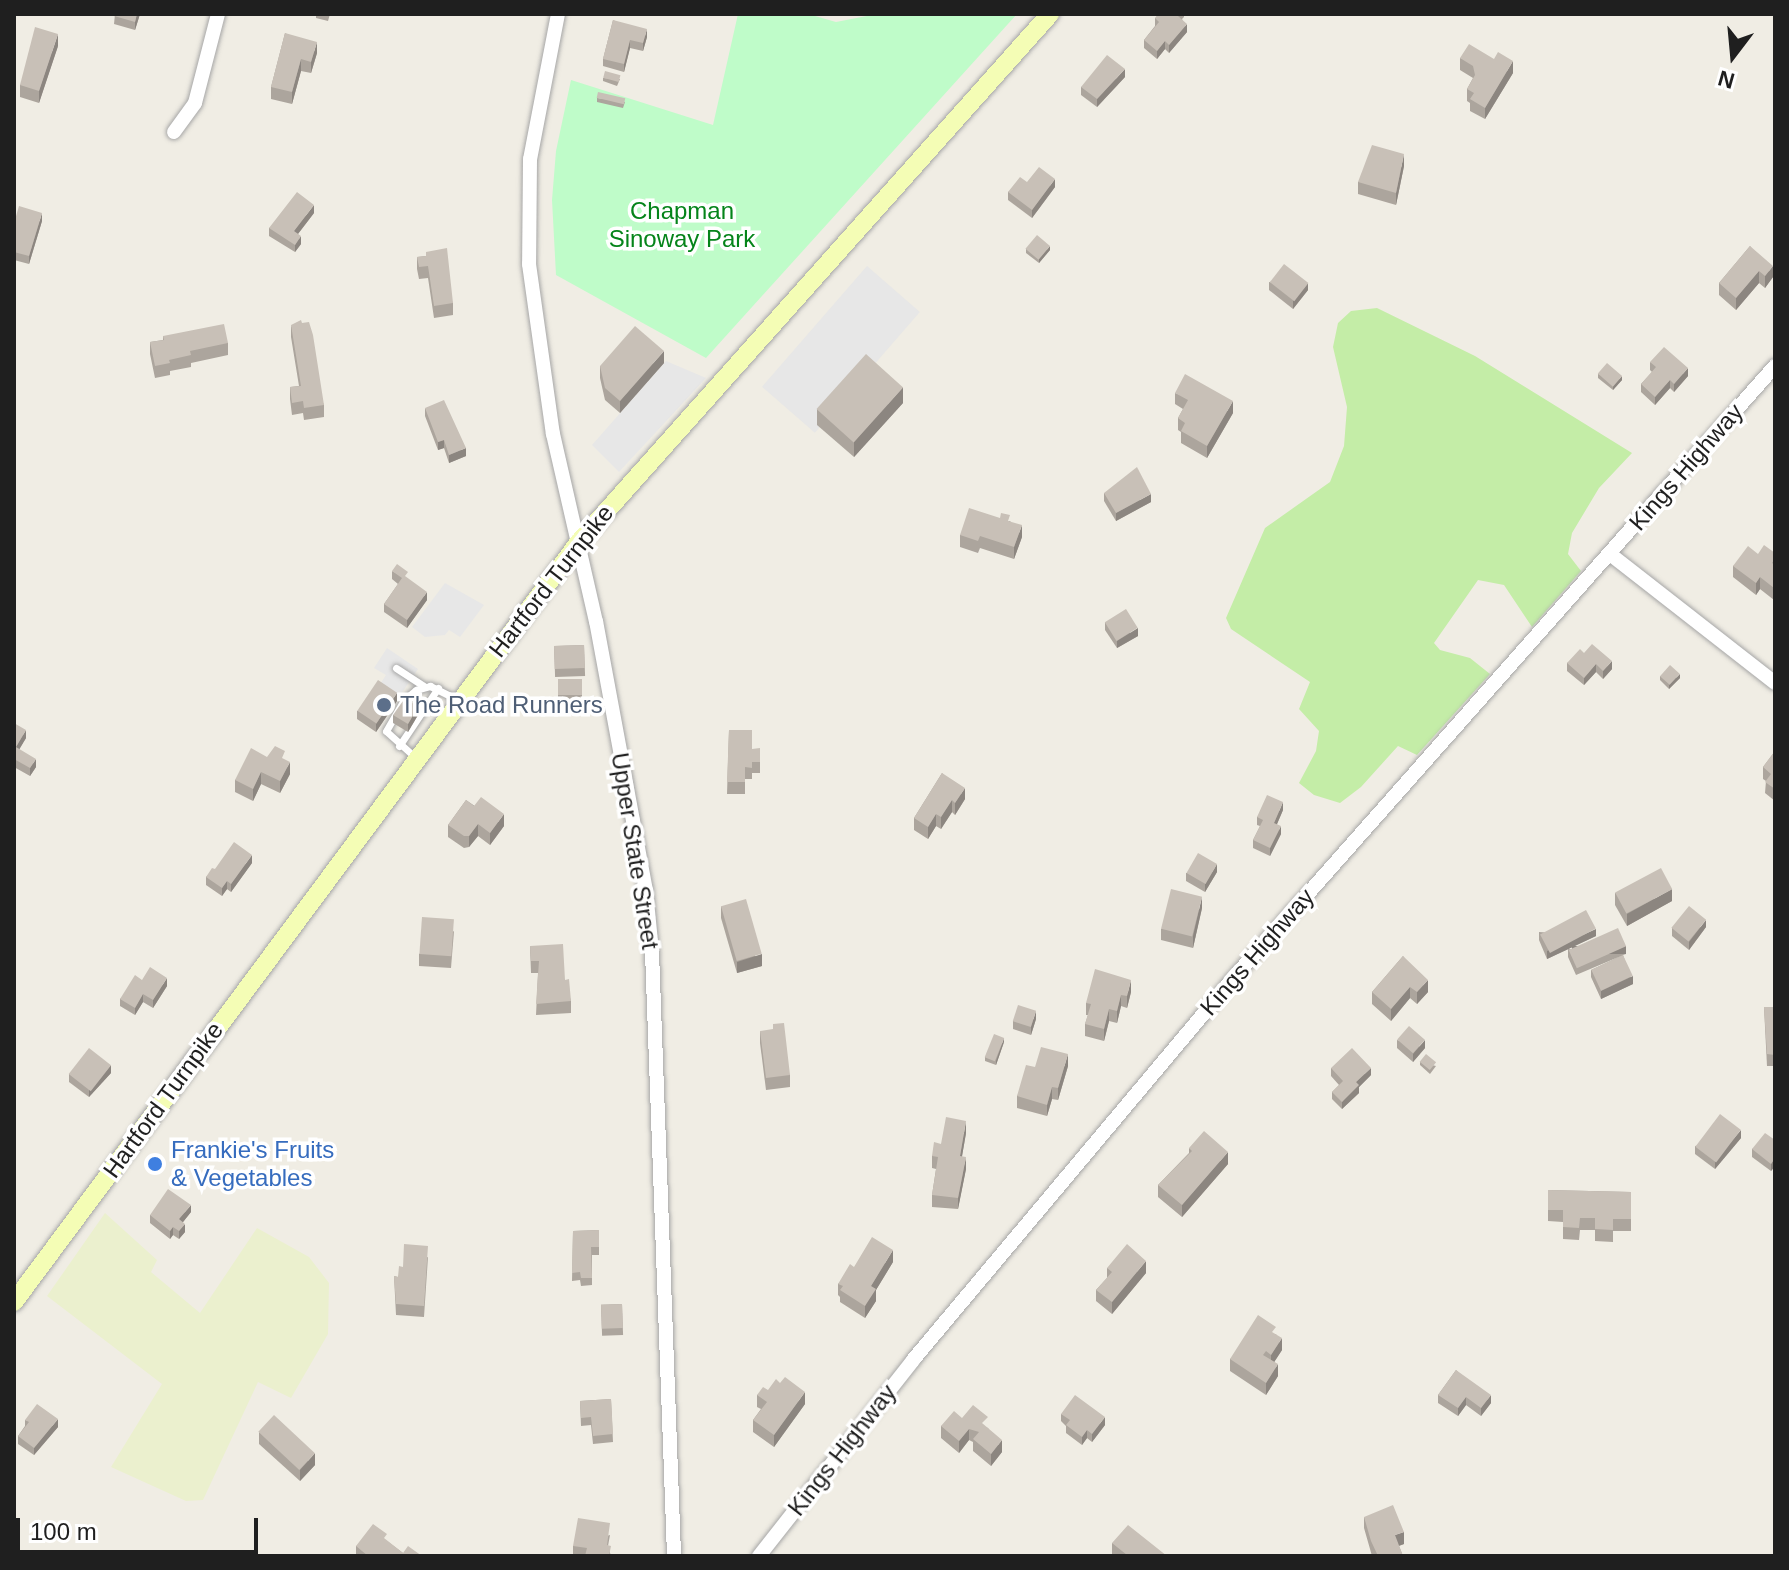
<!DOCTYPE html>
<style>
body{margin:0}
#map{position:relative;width:1789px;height:1570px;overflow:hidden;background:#f0ede4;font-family:Arial,sans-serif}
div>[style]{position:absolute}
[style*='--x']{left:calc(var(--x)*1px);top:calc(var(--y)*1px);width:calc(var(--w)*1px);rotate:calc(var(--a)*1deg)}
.farmland>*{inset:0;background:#ebf0ce}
.grass>*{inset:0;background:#c4eda7}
.park>*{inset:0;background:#bffcc9}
.parking>*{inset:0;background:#e7e7e7;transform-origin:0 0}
.roads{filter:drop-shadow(0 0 2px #a6a6a6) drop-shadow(0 0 2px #a6a6a6)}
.lane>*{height:7px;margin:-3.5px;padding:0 3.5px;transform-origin:3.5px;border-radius:3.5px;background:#fff}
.street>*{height:14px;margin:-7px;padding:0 7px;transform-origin:7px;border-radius:7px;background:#fff}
.secondary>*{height:18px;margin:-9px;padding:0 9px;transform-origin:9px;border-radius:9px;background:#f4fdb5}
.wall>*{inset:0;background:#aca59d;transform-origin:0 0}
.shaded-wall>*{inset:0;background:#8c8680;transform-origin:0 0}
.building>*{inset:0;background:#c8c0b7;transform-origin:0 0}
.dots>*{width:22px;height:22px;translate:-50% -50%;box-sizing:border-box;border:4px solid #fff;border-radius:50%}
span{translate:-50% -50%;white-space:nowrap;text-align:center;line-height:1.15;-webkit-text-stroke:7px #fff;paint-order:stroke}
.park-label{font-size:24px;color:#05841a}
.street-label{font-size:24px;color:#1f1f1f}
.service-label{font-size:24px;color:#4e5e75}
.left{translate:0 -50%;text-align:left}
.shop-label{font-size:24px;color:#366cbe}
.frame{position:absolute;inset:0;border:16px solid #1f1f1f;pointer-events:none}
.north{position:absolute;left:1693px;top:16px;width:80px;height:80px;-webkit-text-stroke:6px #fff;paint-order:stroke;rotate:196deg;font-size:22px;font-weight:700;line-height:32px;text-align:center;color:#1f1f1f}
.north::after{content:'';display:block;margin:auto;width:28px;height:36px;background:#1f1f1f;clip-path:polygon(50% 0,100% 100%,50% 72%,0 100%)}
.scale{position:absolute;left:16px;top:1518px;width:242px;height:36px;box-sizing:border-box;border:4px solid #1f1f1f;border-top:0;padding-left:10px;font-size:24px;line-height:28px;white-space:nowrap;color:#1f1f1f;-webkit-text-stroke:6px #fff;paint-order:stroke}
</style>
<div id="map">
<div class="farmland">
<i style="clip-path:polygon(105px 1213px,157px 1260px,151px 1272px,200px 1313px,257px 1228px,309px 1257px,329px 1283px,328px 1334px,291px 1398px,258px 1382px,203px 1500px,186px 1501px,111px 1467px,162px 1384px,47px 1296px)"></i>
</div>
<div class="grass">
<i style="clip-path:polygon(1377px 308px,1475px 356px,1632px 453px,1599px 488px,1572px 533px,1568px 554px,1581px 571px,1532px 627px,1504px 585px,1478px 580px,1434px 643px,1440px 650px,1470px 658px,1490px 674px,1417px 755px,1398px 746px,1361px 787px,1340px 803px,1314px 795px,1299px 783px,1316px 751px,1319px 731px,1299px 709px,1310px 682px,1231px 629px,1226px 618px,1265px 528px,1330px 482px,1344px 446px,1347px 407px,1333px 347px,1338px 323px,1351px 311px)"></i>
</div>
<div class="park">
<i style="clip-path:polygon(738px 14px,808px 14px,836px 22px,877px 14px,1017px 14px,706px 358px,556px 275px,552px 200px,556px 151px,571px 80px,713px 125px)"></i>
</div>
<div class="parking">
<i style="left:867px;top:266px;width:70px;height:160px;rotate:41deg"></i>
<i style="clip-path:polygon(666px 361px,706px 378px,619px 472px,592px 445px)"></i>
<i style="clip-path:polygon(445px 583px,484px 605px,460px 637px,449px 630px,445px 635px,425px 637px,412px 627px)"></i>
<i style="clip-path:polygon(387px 648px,418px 669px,399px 697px,380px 684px,386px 675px,374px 668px)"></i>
</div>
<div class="roads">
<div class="lane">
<i style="--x:396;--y:668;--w:33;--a:33"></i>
<i style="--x:399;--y:746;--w:70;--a:-56.1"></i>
<i style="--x:416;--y:758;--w:40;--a:-138"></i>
<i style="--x:386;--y:731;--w:36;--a:-60"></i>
<i style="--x:404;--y:700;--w:16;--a:-40"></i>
<i style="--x:416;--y:690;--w:15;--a:-16"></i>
<i style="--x:430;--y:686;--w:32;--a:26"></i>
</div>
<div class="street">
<i style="--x:558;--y:14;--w:148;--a:100.9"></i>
<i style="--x:530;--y:159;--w:105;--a:90.5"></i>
<i style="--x:529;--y:264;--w:172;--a:82"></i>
<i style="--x:553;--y:434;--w:192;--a:77.1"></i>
<i style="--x:596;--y:621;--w:275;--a:79.5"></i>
<i style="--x:646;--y:891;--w:61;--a:84.4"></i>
<i style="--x:652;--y:952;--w:604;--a:87.91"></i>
<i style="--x:174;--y:132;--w:36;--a:-54"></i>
<i style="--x:195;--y:103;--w:92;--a:-75.5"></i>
<i style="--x:1610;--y:554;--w:209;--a:38"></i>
<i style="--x:759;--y:1556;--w:249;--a:-51.8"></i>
<i style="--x:913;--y:1360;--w:503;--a:-50"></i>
<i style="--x:1236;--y:975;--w:813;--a:-48.49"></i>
</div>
<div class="secondary">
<i style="--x:14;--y:1302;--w:946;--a:-53.38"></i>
<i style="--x:578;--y:543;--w:709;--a:-48.26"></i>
</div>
</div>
<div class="wall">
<i style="clip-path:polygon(115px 14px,140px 14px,135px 30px,114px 24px)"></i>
<i style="clip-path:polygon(316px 14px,330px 14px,328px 21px,316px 18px)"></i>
<i style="clip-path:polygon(1184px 14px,1184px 17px,1182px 19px,1187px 32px,1169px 53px,1165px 49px,1157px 59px,1144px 48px,1144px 40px,1155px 26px,1155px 18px)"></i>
<i style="clip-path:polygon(613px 20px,647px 37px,643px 51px,630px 48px,624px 72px,603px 66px,603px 59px)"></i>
<i style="clip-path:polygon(285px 33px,317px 53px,311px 73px,301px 71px,292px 104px,271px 99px,271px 87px)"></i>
<i style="clip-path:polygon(58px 46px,39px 103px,20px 97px,20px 85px)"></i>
<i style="clip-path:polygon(1460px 58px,1513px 73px,1485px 119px,1470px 111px,1470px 103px,1467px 101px,1467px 89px,1473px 78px,1460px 70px)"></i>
<i style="clip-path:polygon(1125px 77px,1097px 107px,1081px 95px,1081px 87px)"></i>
<i style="clip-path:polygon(603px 78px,620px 79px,617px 86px,603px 81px)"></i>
<i style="clip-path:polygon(597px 98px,625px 102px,623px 108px,597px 102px)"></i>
<i style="clip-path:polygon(1404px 166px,1396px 205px,1358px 194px,1358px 182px)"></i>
<i style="clip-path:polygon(1027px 182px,1055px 187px,1032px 218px,1008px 200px,1008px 192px)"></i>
<i style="clip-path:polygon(314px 213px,298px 234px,301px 244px,295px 252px,269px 236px,269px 228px)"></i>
<i style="clip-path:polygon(42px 221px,29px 264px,14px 260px,14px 223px)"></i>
<i style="clip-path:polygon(1750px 246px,1773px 277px,1765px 288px,1759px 283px,1736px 310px,1719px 295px,1719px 283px)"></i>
<i style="clip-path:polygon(1026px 249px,1050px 250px,1039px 263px,1026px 253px)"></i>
<i style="clip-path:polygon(426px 256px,453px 303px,453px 315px,434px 318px,428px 278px,419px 279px,417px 269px,417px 257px)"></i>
<i style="clip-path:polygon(1269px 282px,1308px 290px,1293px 309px,1269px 290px)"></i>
<i style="clip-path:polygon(291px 325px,324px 405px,324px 417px,304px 420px,303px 413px,292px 415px,290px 399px,290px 387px,299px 386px,291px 337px)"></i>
<i style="clip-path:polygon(163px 336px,228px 343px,228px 355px,191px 363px,191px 367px,170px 371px,170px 375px,155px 378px,150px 354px,150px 342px,163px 340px)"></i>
<i style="clip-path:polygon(1650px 362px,1688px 376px,1674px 392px,1670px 388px,1655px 405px,1641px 392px,1641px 384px,1652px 372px,1650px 370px)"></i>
<i style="clip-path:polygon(664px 363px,620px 413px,605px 400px,600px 378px,600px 366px)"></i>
<i style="clip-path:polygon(1598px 374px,1622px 380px,1613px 390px,1598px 378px)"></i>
<i style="clip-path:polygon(1175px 393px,1233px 413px,1207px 458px,1181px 443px,1181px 432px,1178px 430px,1178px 418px,1183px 409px,1175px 404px)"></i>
<i style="clip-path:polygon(903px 403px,854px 457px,817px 425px,817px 409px)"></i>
<i style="clip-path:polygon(425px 408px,466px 456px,449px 463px,444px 448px,438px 450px,425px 416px)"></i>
<i style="clip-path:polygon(1104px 493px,1151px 502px,1116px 521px,1104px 501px)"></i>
<i style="clip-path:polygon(1010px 521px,1022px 537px,1014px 559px,980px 548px,978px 553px,960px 547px,960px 535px)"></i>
<i style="clip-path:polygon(1775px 553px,1774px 600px,1760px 589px,1756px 595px,1733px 577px,1733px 566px,1758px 554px)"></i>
<i style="clip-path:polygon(392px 571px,408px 579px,427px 600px,407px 628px,384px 612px,384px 604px,398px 584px,392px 579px)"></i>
<i style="clip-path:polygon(1105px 622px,1138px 636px,1117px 648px,1105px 630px)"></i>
<i style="left:584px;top:645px;width:31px;height:30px;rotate:88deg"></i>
<i style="clip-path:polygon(1584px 653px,1612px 669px,1603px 679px,1596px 672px,1584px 685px,1567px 671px,1567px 663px)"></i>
<i style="clip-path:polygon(1660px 676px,1680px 678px,1669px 689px,1660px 680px)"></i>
<i style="left:558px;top:679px;width:24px;height:24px"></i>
<i style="clip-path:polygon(397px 701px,376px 732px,357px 719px,357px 711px)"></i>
<i style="clip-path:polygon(393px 715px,418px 715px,408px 732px,393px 723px)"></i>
<i style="clip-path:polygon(14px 723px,26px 738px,19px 749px,36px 767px,30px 776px,14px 767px)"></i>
<i style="clip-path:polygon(729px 730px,752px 749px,760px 760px,760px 773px,752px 773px,752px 779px,745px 779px,745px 794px,727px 794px)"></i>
<i style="clip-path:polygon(1775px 751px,1775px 801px,1765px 793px,1766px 781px,1763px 779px,1763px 767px)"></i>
<i style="clip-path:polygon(267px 757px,285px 760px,290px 774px,280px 793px,261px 784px,253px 801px,235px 792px,235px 780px)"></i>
<i style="clip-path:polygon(942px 773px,965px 799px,955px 815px,952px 812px,941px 829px,936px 826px,928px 839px,914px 830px,914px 818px)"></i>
<i style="clip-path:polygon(466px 800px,504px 826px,490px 845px,478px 836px,469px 847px,464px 848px,448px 837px,448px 825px)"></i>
<i style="clip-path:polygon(1283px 810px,1277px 824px,1281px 834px,1270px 856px,1253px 848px,1253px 840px,1260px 826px,1257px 825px,1257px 817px)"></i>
<i style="clip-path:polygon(252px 863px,231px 892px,227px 889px,222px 896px,206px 885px,206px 877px,215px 869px)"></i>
<i style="clip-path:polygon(1217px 872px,1205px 892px,1186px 881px,1186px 873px)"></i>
<i style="clip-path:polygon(1615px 893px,1672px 901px,1627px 926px,1615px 905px)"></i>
<i style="clip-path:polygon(721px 906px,762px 966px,737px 973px,721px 918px)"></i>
<i style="clip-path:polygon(1202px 908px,1193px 948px,1161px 940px,1161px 929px)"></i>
<i style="clip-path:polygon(1706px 927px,1689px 950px,1672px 936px,1672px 928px)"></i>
<i style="clip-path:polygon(454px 931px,451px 968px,419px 966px,419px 954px)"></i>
<i style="clip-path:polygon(1539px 932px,1596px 936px,1547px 959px,1539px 940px)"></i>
<i style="clip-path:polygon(530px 946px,565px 980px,571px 1001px,571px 1013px,536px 1015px,538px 973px,531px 973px)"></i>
<i style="clip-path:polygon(1568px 949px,1626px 954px,1623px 955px,1633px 984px,1601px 999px,1591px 977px,1591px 970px,1621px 956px,1576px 975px,1568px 957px)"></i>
<i style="clip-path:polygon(1403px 956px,1428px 992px,1417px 1004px,1410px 998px,1391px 1021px,1372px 1004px,1372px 992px)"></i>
<i style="clip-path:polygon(142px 980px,167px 986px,153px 1008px,143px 1002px,135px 1015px,120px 1006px,120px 999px)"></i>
<i style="clip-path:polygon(1131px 992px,1127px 1008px,1121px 1006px,1117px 1023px,1109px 1021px,1104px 1041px,1085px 1036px,1085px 1024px,1088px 1015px,1086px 1015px,1086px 1003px)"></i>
<i style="clip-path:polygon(1764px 1007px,1775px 1007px,1775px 1066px,1767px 1066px)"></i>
<i style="clip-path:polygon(1036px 1019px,1031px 1035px,1013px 1029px,1013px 1021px)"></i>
<i style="clip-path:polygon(760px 1031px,790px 1075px,790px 1087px,766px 1090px,760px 1043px)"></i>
<i style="clip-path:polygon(1397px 1040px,1425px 1048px,1413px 1062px,1397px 1048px)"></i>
<i style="clip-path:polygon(1004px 1042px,996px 1065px,985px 1061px,985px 1057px)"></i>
<i style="clip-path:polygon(1420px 1062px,1436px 1066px,1430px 1074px,1420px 1065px)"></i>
<i style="clip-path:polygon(1068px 1066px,1058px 1100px,1052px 1099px,1047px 1116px,1017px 1108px,1017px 1096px,1035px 1067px)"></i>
<i style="clip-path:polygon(1331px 1068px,1371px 1075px,1359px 1087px,1359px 1093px,1342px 1109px,1332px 1099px,1332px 1092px,1339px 1085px,1331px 1076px)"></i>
<i style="clip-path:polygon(111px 1073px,89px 1097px,69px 1082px,69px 1074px)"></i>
<i style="clip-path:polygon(966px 1133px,962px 1156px,966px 1169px,958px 1209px,932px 1207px,932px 1195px,936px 1169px,932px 1168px,932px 1156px,941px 1144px)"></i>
<i style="clip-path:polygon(1741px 1138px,1715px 1169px,1695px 1154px,1695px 1146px)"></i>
<i style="clip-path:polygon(1775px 1140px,1775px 1166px,1771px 1171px,1752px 1157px,1752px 1149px)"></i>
<i style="clip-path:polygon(1189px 1148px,1228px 1164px,1182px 1217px,1158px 1197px,1158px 1185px,1189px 1153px)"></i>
<i style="clip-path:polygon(1548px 1190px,1631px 1192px,1631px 1231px,1613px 1231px,1613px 1242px,1595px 1241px,1595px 1230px,1580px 1230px,1579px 1240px,1563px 1239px,1563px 1222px,1548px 1221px)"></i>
<i style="clip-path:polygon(191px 1212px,183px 1222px,185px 1232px,179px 1239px,173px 1235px,170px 1239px,150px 1223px,150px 1215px)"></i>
<i style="clip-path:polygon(599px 1230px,599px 1255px,592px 1255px,592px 1285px,581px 1286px,580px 1280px,572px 1281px,573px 1231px)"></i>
<i style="clip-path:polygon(428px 1257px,424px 1317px,396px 1315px,394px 1276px,398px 1277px,403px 1267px)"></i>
<i style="clip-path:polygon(893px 1262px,876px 1290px,876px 1301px,865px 1318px,840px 1302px,840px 1297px,838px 1295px,838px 1284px,854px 1267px)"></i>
<i style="clip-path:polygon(1107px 1268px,1146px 1273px,1112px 1314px,1096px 1301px,1096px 1290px,1107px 1278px)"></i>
<i style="left:622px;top:1304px;width:31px;height:21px;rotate:88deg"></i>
<i style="clip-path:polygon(1276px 1334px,1282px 1350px,1274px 1362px,1278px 1376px,1266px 1395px,1230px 1371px,1230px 1359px)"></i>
<i style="clip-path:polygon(1456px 1370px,1491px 1403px,1481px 1416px,1466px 1405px,1458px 1416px,1438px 1403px,1438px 1395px)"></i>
<i style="clip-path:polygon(768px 1390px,805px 1404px,774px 1447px,753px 1432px,753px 1420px,761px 1409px,757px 1407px,757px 1395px)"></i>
<i style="clip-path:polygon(611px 1399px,613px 1442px,593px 1444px,591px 1425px,581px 1426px,580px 1401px)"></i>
<i style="clip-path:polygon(1061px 1414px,1105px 1425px,1092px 1442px,1087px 1438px,1082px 1445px,1066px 1433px,1066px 1426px,1061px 1421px)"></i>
<i style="clip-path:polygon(962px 1418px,988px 1428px,1002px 1452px,991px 1466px,973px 1451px,973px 1442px,969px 1440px,959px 1453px,941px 1438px,941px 1426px)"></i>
<i style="clip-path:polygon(25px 1420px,58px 1427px,34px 1455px,18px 1444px,18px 1436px,25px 1426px)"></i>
<i style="clip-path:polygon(259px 1432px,315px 1465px,300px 1481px,259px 1444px)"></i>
<i style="clip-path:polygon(1364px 1517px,1404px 1544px,1399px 1546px,1403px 1556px,1372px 1556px,1364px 1528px)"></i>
<i style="clip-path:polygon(610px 1535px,608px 1546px,611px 1556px,573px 1556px,573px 1546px)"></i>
<i style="clip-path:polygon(387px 1541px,403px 1553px,422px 1556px,356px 1556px,356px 1546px)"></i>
<i style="clip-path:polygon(1112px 1543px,1167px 1556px,1114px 1556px,1112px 1555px)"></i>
</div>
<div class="shaded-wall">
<i style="clip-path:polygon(137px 14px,140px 14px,135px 30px,135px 22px)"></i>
<i style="clip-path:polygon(1187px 24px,1187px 32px,1169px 53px,1169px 45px)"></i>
<i style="clip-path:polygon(647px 29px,647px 37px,643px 51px,643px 43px)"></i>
<i style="clip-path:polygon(58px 34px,58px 46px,39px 103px,39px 91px)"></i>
<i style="clip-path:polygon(630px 40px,630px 48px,624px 72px,624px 64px)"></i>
<i style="clip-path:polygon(1165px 41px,1165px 49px,1157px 59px,1157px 51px)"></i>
<i style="clip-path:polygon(317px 42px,317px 53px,311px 73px,311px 62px)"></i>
<i style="clip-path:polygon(301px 59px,301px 71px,292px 104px,292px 92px)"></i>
<i style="clip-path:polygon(1513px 61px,1513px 73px,1485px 119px,1485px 108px)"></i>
<i style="clip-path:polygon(1125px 69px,1125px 77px,1097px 107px,1097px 99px)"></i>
<i style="clip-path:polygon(1404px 154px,1404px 166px,1396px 205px,1396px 193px)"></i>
<i style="clip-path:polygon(1055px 179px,1055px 187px,1032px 218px,1032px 210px)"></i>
<i style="clip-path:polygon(314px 205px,314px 213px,294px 239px,294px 231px)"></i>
<i style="clip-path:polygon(42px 213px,42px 221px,29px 264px,29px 256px)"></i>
<i style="clip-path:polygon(301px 236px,301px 244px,295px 252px,295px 245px)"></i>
<i style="clip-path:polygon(1050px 246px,1050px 250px,1039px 263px,1039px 259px)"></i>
<i style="clip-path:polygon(1773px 266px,1773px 277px,1765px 288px,1765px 276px)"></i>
<i style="clip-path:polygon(1759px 271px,1759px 283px,1736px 310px,1736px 298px)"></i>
<i style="clip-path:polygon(1308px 283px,1308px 290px,1293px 309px,1293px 301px)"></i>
<i style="clip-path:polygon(664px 351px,664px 363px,620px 413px,620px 401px)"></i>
<i style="clip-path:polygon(1688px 368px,1688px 376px,1674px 392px,1674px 384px)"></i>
<i style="clip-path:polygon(1622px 376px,1622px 380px,1613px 390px,1613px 386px)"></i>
<i style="clip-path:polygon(1670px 380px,1670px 388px,1655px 405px,1655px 397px)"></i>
<i style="clip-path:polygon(903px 387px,903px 403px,854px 457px,854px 442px)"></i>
<i style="clip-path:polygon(1233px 401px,1233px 413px,1207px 458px,1207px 446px)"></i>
<i style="clip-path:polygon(444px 440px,444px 448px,438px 450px,438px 442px)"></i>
<i style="clip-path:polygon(466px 448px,466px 456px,449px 463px,449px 455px)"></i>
<i style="clip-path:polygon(1151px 494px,1151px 502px,1116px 521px,1116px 513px)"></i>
<i style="clip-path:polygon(1022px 525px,1022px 537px,1014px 559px,1014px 547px)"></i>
<i style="clip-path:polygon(1760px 577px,1760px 589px,1756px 595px,1756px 583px)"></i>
<i style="clip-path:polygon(427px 592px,427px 600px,407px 628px,407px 620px)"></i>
<i style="clip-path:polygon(1138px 628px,1138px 636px,1117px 648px,1117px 641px)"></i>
<i style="clip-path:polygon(1612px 661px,1612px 669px,1603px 679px,1603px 671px)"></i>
<i style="clip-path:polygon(1596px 664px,1596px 672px,1584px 685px,1584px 678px)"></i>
<i style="clip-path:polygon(1680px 674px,1680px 678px,1669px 689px,1669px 685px)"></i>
<i style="clip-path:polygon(397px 693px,397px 701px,376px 732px,376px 724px)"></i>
<i style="clip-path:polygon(418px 707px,418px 715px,408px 732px,408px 724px)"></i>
<i style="clip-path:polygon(26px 730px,26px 738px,16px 755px,16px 747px)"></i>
<i style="clip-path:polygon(36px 759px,36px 767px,30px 776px,30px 768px)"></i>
<i style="clip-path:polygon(290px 762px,290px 774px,280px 793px,280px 781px)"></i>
<i style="clip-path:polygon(261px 772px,261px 784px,253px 801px,253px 789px)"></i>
<i style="clip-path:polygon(965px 788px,965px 799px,955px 815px,955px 803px)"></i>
<i style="clip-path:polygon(952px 800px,952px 812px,941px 829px,941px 817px)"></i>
<i style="clip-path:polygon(1283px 802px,1283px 810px,1274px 831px,1274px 823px)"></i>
<i style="clip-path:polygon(504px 814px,504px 826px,490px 845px,490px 833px)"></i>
<i style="clip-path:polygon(936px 814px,936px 826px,928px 839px,928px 827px)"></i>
<i style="clip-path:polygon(478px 824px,478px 836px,469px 847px,469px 836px)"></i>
<i style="clip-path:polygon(1281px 826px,1281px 834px,1270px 856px,1270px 848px)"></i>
<i style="clip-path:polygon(252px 855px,252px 863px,231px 892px,231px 884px)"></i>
<i style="clip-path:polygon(1217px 864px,1217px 872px,1205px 892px,1205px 884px)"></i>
<i style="clip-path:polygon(227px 881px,227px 889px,222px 896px,222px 888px)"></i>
<i style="clip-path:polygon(1672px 889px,1672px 901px,1627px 926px,1627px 914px)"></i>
<i style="clip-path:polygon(1202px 897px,1202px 908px,1193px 948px,1193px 936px)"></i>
<i style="clip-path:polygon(1706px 920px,1706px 927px,1689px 950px,1689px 942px)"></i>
<i style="clip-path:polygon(1596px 929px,1596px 936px,1547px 959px,1547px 951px)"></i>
<i style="left:1626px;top:946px;width:8px;height:54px;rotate:90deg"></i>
<i style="clip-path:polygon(762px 954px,762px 966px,737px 973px,737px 962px)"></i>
<i style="clip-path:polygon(1633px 976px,1633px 984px,1601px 999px,1601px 991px)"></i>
<i style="clip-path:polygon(167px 978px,167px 986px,153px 1008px,153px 1000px)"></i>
<i style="clip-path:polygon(1131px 980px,1131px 992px,1127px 1008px,1127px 996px)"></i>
<i style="clip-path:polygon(1428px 980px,1428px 992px,1417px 1004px,1417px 992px)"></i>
<i style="clip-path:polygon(1410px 987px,1410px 998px,1391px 1021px,1391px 1009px)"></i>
<i style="clip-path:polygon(143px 994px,143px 1002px,135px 1015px,135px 1008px)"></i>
<i style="clip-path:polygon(1121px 995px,1121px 1006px,1117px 1023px,1117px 1011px)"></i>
<i style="clip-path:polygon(1109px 1009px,1109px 1021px,1104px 1041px,1104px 1029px)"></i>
<i style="clip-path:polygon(1036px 1011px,1036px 1019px,1031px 1035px,1031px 1027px)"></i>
<i style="clip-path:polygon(1004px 1038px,1004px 1042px,996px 1065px,996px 1061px)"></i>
<i style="clip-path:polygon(1425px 1040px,1425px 1048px,1413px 1062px,1413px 1054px)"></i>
<i style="clip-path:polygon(1068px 1054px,1068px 1066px,1058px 1100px,1058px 1088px)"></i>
<i style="clip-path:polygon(111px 1065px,111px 1073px,89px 1097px,89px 1089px)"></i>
<i style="clip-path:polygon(1371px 1068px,1371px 1075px,1359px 1087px,1359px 1093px,1342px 1109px,1342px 1102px,1356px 1082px)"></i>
<i style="clip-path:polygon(1052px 1087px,1052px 1099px,1047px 1116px,1047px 1105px)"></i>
<i style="clip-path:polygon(966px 1121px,966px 1133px,960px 1168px,960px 1156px)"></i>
<i style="clip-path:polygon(1741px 1130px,1741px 1138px,1715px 1169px,1715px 1161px)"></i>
<i style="clip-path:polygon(1228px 1152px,1228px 1164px,1182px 1217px,1182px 1205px)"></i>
<i style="clip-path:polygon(966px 1157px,966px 1169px,958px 1209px,958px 1198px)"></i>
<i style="clip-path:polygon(1775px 1158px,1775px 1166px,1771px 1171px,1771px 1164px)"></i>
<i style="clip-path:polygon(191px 1205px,191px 1212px,179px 1227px,179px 1219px)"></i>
<i style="clip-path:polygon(185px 1224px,185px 1232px,179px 1239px,179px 1231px)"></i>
<i style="clip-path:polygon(173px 1227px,173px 1235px,170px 1239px,170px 1231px)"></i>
<i style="clip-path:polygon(893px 1250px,893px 1262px,876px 1290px,876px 1301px,865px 1318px,865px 1306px,871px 1286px)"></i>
<i style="clip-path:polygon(1146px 1261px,1146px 1273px,1112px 1314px,1112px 1302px)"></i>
<i style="clip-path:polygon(1282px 1338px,1282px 1350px,1271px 1367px,1271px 1355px)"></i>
<i style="clip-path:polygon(1278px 1364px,1278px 1376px,1266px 1395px,1266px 1383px)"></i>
<i style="clip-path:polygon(805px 1392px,805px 1404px,774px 1447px,774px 1435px)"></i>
<i style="clip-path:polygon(1491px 1395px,1491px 1403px,1481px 1416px,1481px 1408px)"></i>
<i style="clip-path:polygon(1466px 1397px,1466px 1405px,1458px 1416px,1458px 1408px)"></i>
<i style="clip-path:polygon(1105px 1417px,1105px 1425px,1092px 1442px,1092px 1434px)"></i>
<i style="clip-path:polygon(58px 1419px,58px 1427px,34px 1455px,34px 1448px)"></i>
<i style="clip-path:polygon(969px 1429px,969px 1440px,959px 1453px,959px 1441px)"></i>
<i style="clip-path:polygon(1087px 1430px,1087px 1438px,1082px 1445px,1082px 1437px)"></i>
<i style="clip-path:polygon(1002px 1440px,1002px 1452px,991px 1466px,991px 1454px)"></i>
<i style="clip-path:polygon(315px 1453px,315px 1465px,300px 1481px,300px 1470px)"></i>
<i style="clip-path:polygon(1404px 1532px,1404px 1544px,1395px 1547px,1395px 1535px)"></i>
</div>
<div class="building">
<i style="clip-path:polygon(115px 14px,137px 14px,135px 22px,114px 16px)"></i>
<i style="clip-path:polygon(1158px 14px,1162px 14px,1164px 16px,1166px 14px,1180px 14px,1178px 16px,1187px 24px,1169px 45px,1165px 41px,1157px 51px,1144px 40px,1159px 22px,1155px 18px)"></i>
<i style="clip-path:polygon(613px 20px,647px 29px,643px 43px,630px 40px,624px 64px,603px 59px)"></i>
<i style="clip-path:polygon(35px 27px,58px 34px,39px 91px,20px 85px)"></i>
<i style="clip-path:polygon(285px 33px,317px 42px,311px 62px,301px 59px,292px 92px,271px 87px)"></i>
<i style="clip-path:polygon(1469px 44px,1494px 59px,1498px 52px,1513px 61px,1485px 108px,1470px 99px,1474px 93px,1467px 89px,1475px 75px,1473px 66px,1460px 58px)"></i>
<i style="clip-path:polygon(1107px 55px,1125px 69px,1097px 99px,1081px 87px)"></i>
<i style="left:605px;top:71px;width:16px;height:7px;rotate:15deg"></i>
<i style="left:598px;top:92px;width:28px;height:6px;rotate:13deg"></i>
<i style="clip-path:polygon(1372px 145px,1404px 154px,1396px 193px,1358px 182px)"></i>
<i style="clip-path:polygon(1039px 167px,1055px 179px,1032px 210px,1008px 192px,1020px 177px,1027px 182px)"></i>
<i style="clip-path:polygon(297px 192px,314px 205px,294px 231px,301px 236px,295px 245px,269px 228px)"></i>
<i style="clip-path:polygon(19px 206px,42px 213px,29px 256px,14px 252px,14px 223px)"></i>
<i style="left:1037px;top:235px;width:17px;height:18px;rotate:40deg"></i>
<i style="clip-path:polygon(1750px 246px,1773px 266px,1765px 276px,1759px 271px,1736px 298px,1719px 283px)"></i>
<i style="clip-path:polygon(447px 248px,453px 303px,434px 306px,428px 266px,419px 267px,417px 257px,426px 256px,426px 252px)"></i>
<i style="left:1284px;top:264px;width:31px;height:23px;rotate:38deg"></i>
<i style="clip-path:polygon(301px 320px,302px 323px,309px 322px,313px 335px,324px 405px,304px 408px,303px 401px,292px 403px,290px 387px,301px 386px,291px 325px)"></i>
<i style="clip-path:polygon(224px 324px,228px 343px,190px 351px,191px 355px,169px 360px,170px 363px,155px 366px,150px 342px,164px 340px,163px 336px)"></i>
<i style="clip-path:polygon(635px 326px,664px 351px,620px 401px,605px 388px,600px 366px)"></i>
<i style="clip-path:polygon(1664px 347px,1688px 368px,1674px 384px,1670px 380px,1655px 397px,1641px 384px,1656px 367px,1650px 362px)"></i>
<i style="left:866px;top:354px;width:50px;height:74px;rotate:42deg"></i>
<i style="left:1607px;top:363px;width:20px;height:14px;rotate:41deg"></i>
<i style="clip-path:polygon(1185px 374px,1233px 401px,1207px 446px,1181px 431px,1185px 423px,1178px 418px,1188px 400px,1175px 393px)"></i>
<i style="clip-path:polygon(444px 400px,466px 448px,449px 455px,444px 440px,438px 442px,425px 408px)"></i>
<i style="clip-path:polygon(1137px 467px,1151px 494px,1116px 513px,1104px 493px)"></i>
<i style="clip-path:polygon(969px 508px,1000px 518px,1001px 513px,1010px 515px,1008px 521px,1022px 525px,1014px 547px,980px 536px,978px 541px,960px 535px)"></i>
<i style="clip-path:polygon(1764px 545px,1775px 553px,1775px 558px,1772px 563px,1775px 565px,1774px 588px,1760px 577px,1756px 583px,1733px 566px,1748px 546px,1758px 554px)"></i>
<i style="clip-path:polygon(397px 564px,408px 572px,405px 576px,427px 592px,407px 620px,384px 604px,402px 578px,392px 571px)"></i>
<i style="left:1126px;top:609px;width:22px;height:25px;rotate:58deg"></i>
<i style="clip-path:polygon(1592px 644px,1612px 661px,1603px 671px,1596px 664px,1584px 678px,1567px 663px,1580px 649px,1584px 653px)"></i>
<i style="left:584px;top:645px;width:23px;height:30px;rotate:88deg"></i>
<i style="left:1670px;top:665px;width:13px;height:15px;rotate:42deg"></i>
<i style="left:558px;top:679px;width:24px;height:16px"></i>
<i style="left:378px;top:680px;width:23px;height:37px;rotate:34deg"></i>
<i style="clip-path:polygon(405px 698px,418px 707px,408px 724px,393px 715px)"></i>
<i style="clip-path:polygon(14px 723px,26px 730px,16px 747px,36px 759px,30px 768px,14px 759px)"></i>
<i style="clip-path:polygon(729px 730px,752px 730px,752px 749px,760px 748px,760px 762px,752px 762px,752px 768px,745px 767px,745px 782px,727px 782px)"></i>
<i style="clip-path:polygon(275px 746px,285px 751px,282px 758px,290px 762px,280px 781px,261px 772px,253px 789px,235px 780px,251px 748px,267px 757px)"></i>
<i style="clip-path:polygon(1775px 751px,1775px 789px,1765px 782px,1771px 774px,1763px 767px)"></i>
<i style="clip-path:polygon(942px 773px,965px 788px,955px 803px,952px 800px,941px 817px,936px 814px,928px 827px,914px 818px)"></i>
<i style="clip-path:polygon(1267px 795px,1283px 802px,1274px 823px,1281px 826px,1270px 848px,1253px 840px,1263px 820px,1257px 817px)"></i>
<i style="clip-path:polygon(481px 797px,504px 814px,490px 833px,478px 824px,469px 836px,464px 836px,448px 825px,466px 800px,474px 806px)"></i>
<i style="clip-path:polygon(234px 842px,252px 855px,231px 884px,227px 881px,222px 888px,206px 877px,212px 868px,215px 869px)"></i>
<i style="left:1198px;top:853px;width:22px;height:23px;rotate:30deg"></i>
<i style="left:1661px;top:868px;width:24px;height:52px;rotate:62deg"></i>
<i style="left:1171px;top:889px;width:32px;height:41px;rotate:14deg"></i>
<i style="left:746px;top:899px;width:57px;height:26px;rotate:74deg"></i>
<i style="left:1689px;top:906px;width:22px;height:28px;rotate:39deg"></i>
<i style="left:1586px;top:910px;width:21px;height:52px;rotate:62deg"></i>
<i style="left:422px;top:917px;width:32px;height:37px;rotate:4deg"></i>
<i style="left:1618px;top:928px;width:20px;height:54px;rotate:66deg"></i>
<i style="clip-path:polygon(563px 944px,565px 980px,569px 979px,571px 1001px,536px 1004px,539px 961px,531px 961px,530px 946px)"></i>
<i style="left:1623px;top:955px;width:23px;height:35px;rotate:65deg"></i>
<i style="clip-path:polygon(1403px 956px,1428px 980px,1417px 992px,1410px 987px,1391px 1009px,1372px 992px)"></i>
<i style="clip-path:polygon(150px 967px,167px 978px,153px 1000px,143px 994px,135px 1008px,120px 999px,135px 975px,142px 980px)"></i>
<i style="clip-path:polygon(1095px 969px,1131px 980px,1127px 996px,1121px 995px,1117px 1011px,1109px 1009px,1104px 1029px,1085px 1024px,1091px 1004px,1086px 1003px)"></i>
<i style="left:1018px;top:1005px;width:19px;height:17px;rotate:18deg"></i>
<i style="clip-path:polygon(1764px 1007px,1775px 1007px,1775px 1055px,1767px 1054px)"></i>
<i style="clip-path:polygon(784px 1023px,790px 1075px,766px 1078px,760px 1031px,773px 1029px,773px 1024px)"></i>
<i style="left:1409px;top:1026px;width:21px;height:18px;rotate:41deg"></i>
<i style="left:994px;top:1034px;width:11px;height:25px;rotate:22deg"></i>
<i style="clip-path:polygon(1041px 1047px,1068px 1054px,1058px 1088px,1052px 1087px,1047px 1105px,1017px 1096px,1026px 1065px,1035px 1067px)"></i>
<i style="left:89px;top:1048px;width:28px;height:33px;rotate:38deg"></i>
<i style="clip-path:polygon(1352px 1048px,1371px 1068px,1356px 1082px,1359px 1085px,1342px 1102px,1332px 1092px,1343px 1081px,1331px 1068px)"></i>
<i style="left:1426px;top:1054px;width:13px;height:10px;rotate:39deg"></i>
<i style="left:1720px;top:1114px;width:26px;height:41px;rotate:37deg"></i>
<i style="clip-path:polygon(946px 1117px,966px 1121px,960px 1156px,966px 1157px,958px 1198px,932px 1195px,938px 1157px,932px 1156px,934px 1142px,941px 1144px)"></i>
<i style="clip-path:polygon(1204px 1131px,1228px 1152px,1182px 1205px,1158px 1185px,1192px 1151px,1189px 1148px)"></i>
<i style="clip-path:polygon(1765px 1133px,1775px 1140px,1775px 1158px,1771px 1164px,1752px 1149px)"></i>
<i style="clip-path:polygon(168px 1189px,191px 1205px,179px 1219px,185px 1224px,179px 1231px,173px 1227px,170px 1231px,150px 1215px)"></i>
<i style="clip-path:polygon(1548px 1190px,1631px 1192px,1631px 1219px,1613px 1219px,1613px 1230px,1595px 1229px,1595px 1218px,1580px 1218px,1579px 1228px,1563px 1227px,1563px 1210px,1548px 1210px)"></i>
<i style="clip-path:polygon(599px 1230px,599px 1247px,591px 1247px,592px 1278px,581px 1278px,580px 1272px,572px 1273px,573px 1231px)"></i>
<i style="clip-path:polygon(872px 1237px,893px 1250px,871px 1286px,876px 1289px,865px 1306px,840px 1290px,843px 1286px,838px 1284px,850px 1264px,854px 1267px)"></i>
<i style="clip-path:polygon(404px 1244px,428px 1246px,424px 1306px,396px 1304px,394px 1276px,398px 1277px,399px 1266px,403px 1267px)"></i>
<i style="clip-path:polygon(1127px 1244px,1146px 1261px,1112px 1302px,1096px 1290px,1112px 1272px,1107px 1268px)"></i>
<i style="left:622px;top:1304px;width:24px;height:21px;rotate:88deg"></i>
<i style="clip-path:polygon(1258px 1315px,1276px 1327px,1272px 1332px,1282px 1338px,1271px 1355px,1266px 1351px,1263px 1355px,1278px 1364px,1266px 1383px,1230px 1359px)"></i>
<i style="clip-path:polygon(1456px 1370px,1491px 1395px,1481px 1408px,1466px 1397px,1458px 1408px,1438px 1395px)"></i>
<i style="clip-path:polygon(785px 1377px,805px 1392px,774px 1435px,753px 1420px,767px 1402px,757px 1395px,763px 1387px,768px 1390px,776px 1379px,780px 1383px)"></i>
<i style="clip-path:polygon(1075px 1395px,1105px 1417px,1092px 1434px,1087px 1430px,1082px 1437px,1066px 1425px,1070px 1420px,1061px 1414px)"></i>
<i style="clip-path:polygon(611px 1399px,613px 1434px,593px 1436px,591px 1417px,581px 1418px,580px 1401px)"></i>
<i style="clip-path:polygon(37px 1404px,58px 1419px,34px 1448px,18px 1436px,29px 1422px,25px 1420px)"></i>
<i style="clip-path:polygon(973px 1405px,988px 1417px,982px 1423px,1002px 1440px,991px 1454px,973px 1439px,979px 1432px,969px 1429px,959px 1441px,941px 1426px,954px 1411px,962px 1418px)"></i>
<i style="left:274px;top:1415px;width:56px;height:23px;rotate:43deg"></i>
<i style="clip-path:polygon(1393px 1505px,1404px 1532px,1395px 1535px,1403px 1556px,1378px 1556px,1371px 1541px,1364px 1517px)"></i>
<i style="clip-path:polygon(578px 1518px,610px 1523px,607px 1545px,611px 1546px,609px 1556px,585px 1556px,587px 1548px,573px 1546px)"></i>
<i style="clip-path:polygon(373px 1524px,387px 1534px,384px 1538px,403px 1553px,408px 1546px,422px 1556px,368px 1556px,356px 1546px)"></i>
<i style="clip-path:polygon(1128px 1525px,1167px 1556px,1126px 1556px,1127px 1555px,1112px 1543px)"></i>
</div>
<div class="dots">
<i style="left:384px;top:705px;background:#5c6f8a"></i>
<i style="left:155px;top:1164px;background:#3f7fe0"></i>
</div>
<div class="park-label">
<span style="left:682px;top:225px">Chapman<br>Sinoway Park</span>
</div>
<div class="street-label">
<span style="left:1686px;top:467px;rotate:-49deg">Kings Highway</span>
<span style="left:551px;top:581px;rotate:-52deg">Hartford Turnpike</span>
<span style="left:635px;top:851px;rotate:81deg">Upper State Street</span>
<span style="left:1257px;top:952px;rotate:-49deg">Kings Highway</span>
<span style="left:163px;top:1100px;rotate:-54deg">Hartford Turnpike</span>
<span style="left:842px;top:1450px;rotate:-52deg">Kings Highway</span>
</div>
<div class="service-label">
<span class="left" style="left:400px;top:705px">The Road Runners</span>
</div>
<div class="shop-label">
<span class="left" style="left:171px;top:1164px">Frankie's Fruits<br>&amp; Vegetables</span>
</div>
<div class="frame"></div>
<div class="north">N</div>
<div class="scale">100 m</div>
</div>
